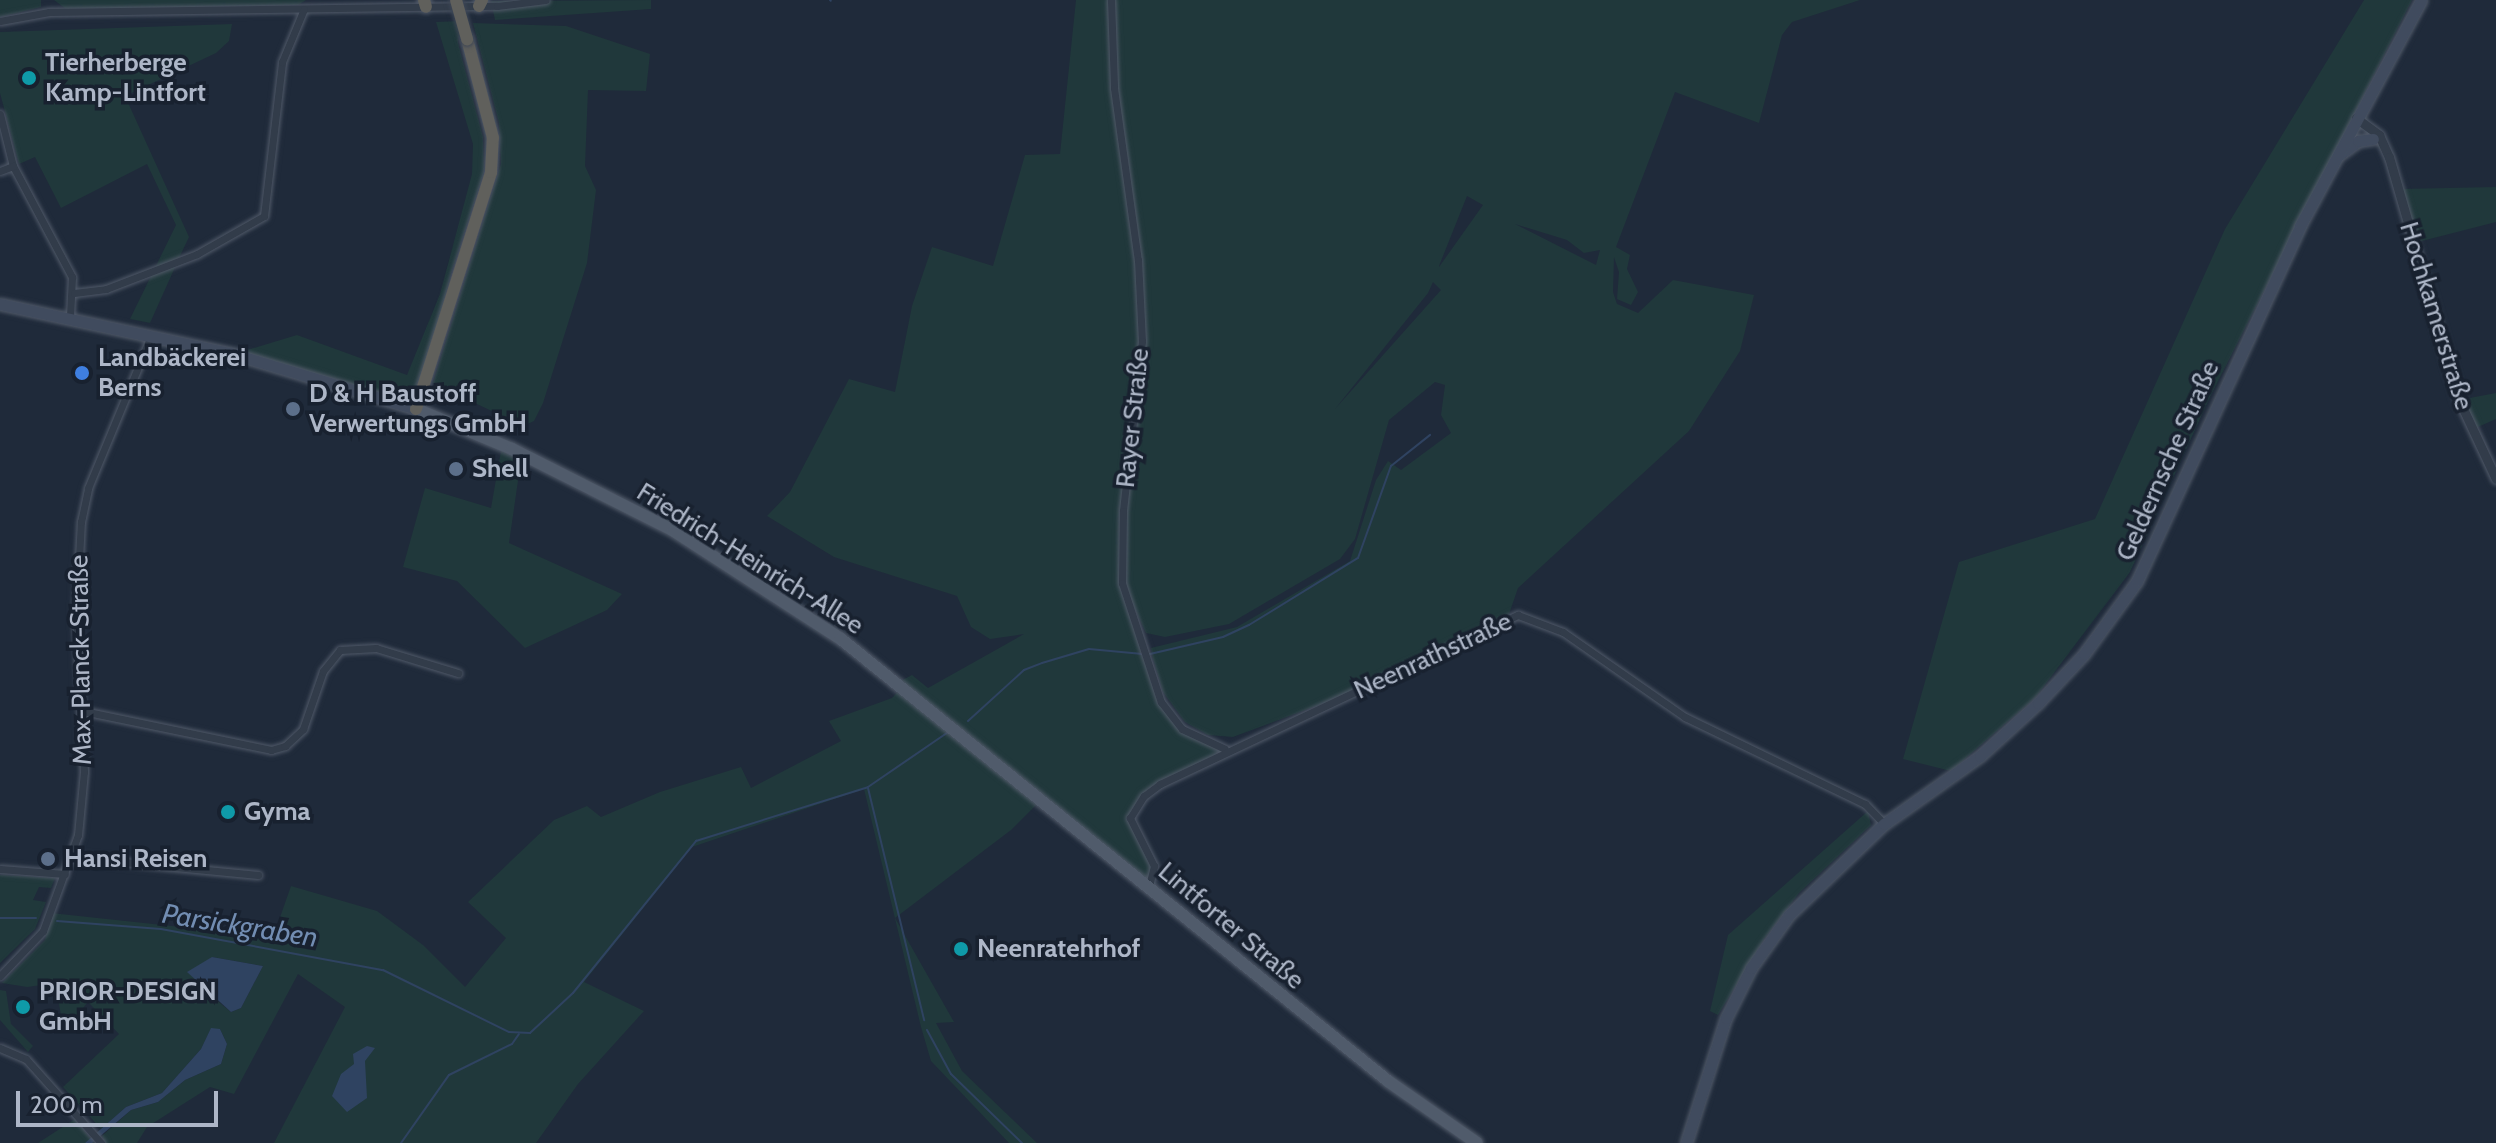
<!DOCTYPE html>
<meta charset="utf-8">
<style>
body{margin:0}
#map{position:relative;width:2496px;height:1143px;overflow:hidden;background:#1f2a3a;font-family:Cabin,sans-serif}
div>[style]{position:absolute}
[style*='--x']{left:calc(var(--x)*1px);top:calc(var(--y)*1px);width:calc(var(--w)*1px);rotate:calc(var(--a)*1deg)}
.green>*{inset:0;background:#20383b}
.water>*{inset:0;background:#2f4361}
.stream>*{height:2px;margin:-1px;padding:0 1px;transform-origin:1px;border-radius:1px;background:#2f4361}
.roads{filter:drop-shadow(0 0 2px #505968) drop-shadow(0 0 2px #505968)}
.minor>*{height:7px;margin:-3.5px;padding:0 3.5px;transform-origin:3.5px;border-radius:3.5px;background:#323c4a}
.tertiary>*{height:9px;margin:-4.5px;padding:0 4.5px;transform-origin:4.5px;border-radius:4.5px;background:#323c4a}
.secondary>*{height:11px;margin:-5.5px;padding:0 5.5px;transform-origin:5.5px;border-radius:5.5px;background:#404b5e}
.primary>*{height:12px;margin:-6px;padding:0 6px;transform-origin:6px;border-radius:6px;background:#505b6b}
.trunk>*{height:12px;margin:-6px;padding:0 6px;transform-origin:6px;border-radius:6px;background:#60605c}
.bridges{filter:drop-shadow(0 0 2px #3d4655) drop-shadow(0 0 2px #3d4655)}
.trunk-bridge>*{height:12px;margin:-6px;padding:0 6px;transform-origin:6px;border-radius:6px;background:#60605c}
.dots>*{width:22px;height:22px;translate:-50% -50%;box-sizing:border-box;border:4px solid #18212f;border-radius:50%}
span{translate:-50% -50%;white-space:nowrap;text-align:center;line-height:1.15;-webkit-text-stroke:7px #18212f;paint-order:stroke}
.poi-label{font-size:26px;color:#adb6c7;font-weight:700}
.left{translate:0 -50%;text-align:left}
.street-label{font-size:26px;color:#adb6c7}
.water-label{font-size:28px;color:#728db2;font-style:italic}
.scale{position:absolute;left:16px;top:1091px;width:202px;height:36px;box-sizing:border-box;border:4px solid #adb6c7;border-top:0;padding-left:10px;font-size:24px;line-height:28px;white-space:nowrap;color:#adb6c7;-webkit-text-stroke:6px #18212f;paint-order:stroke}
</style>
<div id="map">
<div class="green">
<i style="clip-path:polygon(0 0,41px 0,41px 7px,0 17px)"></i>
<i style="clip-path:polygon(54px 0,306px 0,298px 5px,66px 9px)"></i>
<i style="clip-path:polygon(651px 0,651px 9px,495px 20px,491px 1px)"></i>
<i style="clip-path:polygon(evenodd,1076px 0,1860px 0,1792px 22px,1782px 35px,1759px 123px,1675px 92px,1616px 247px,1630px 255px,1627px 269px,1638px 292px,1631px 305px,1617px 299px,1619px 272px,1614px 257px,1613px 292px,1617px 304px,1638px 313px,1673px 280px,1754px 295px,1740px 351px,1689px 431px,1518px 588px,1508px 617px,1332px 700px,1233px 737px,1208px 735px,1185px 722px,1163px 692px,1153px 659px,1151px 648px,1237px 627px,1350px 561px,1376px 480px,1388px 461px,1401px 470px,1451px 433px,1441px 415px,1445px 385px,1435px 382px,1389px 420px,1355px 539px,1340px 559px,1229px 624px,1165px 637px,1146px 633px,1127px 592px,1161px 703px,1182px 729px,1225px 749px,1144px 796px,1130px 818px,1154px 866px,1149px 886px,1042px 799px,1011px 830px,895px 918px,954px 1022px,936px 1023px,962px 1071px,1037px 1143px,1009px 1143px,931px 1061px,921px 1027px,864px 789px,692px 847px,584px 982px,644px 1011px,578px 1084px,536px 1143px,274px 1143px,345px 1007px,298px 974px,234px 1094px,210px 1087px,147px 1127px,137px 1143px,105px 1143px,102px 1136px,131px 1110px,158px 1102px,185px 1080px,221px 1064px,227px 1044px,220px 1029px,211px 1029px,201px 1049px,162px 1093px,126px 1107px,101px 1129px,63px 1087px,119px 1034px,88px 1002px,64px 1031px,55px 983px,27px 987px,2px 983px,45px 940px,51px 913px,246px 934px,271px 943px,291px 886px,377px 911px,423px 945px,465px 987px,506px 938px,468px 902px,554px 820px,587px 806px,601px 817px,660px 792px,741px 767px,751px 788px,841px 741px,829px 721px,892px 698px,903px 686px,899px 682px,912px 675px,928px 688px,1024px 634px,990px 639px,971px 627px,957px 596px,834px 557px,767px 516px,790px 492px,849px 379px,895px 392px,912px 306px,932px 247px,993px 266px,1025px 155px,1060px 154px,1076px 0,1467px 196px,1483px 205px,1439px 267px,1439px 266px,1467px 196px,1076px 0,1515px 224px,1567px 240px,1584px 253px,1600px 250px,1596px 265px,1515px 224px,1076px 0,1433px 282px,1441px 290px,1335px 409px,1428px 293px,1433px 282px,1076px 0,212px 957px,263px 966px,241px 1008px,231px 1012px,194px 982px,212px 957px)"></i>
<i style="clip-path:polygon(2364px 0,2412px 0,2210px 397px,2130px 572px,2035px 698px,1951px 771px,1903px 759px,1959px 562px,2095px 519px,2225px 229px)"></i>
<i style="clip-path:polygon(461px 21px,458px 43px,483px 137px,484px 172px,451px 273px,416px 409px,234px 354px,297px 335px,407px 375px,440px 294px,472px 174px,473px 144px,436px 22px)"></i>
<i style="clip-path:polygon(473px 23px,566px 26px,650px 54px,646px 91px,588px 90px,585px 166px,596px 190px,587px 263px,543px 403px,534px 421px,523px 426px,433px 383px,501px 164px,499px 123px)"></i>
<i style="clip-path:polygon(232px 24px,229px 41px,216px 53px,125px 96px,189px 237px,179px 258px,155px 268px,176px 225px,147px 164px,61px 208px,35px 157px,19px 164px,0 93px,0 32px)"></i>
<i style="clip-path:polygon(2496px 187px,2496px 222px,2414px 243px,2400px 189px)"></i>
<i style="clip-path:polygon(176px 265px,150px 323px,130px 319px,152px 274px)"></i>
<i style="clip-path:polygon(2496px 393px,2496px 419px,2471px 430px,2459px 400px)"></i>
<i style="clip-path:polygon(502px 445px,522px 453px,509px 543px,622px 594px,607px 610px,525px 648px,457px 581px,403px 567px,425px 488px,491px 508px)"></i>
<i style="clip-path:polygon(1868px 811px,1871px 825px,1799px 893px,1764px 939px,1718px 1015px,1710px 1011px,1728px 935px)"></i>
<i style="clip-path:polygon(0 875px,55px 878px,51px 888px,39px 887px,33px 900px,46px 902px,35px 929px,0 963px)"></i>
<i style="clip-path:polygon(0 990px,6px 991px,11px 1024px,33px 1046px,28px 1052px,0 1020px)"></i>
<i style="clip-path:polygon(75px 1119px,94px 1143px,38px 1143px)"></i>
</div>
<div class="water">
<i style="clip-path:polygon(212px 957px,263px 966px,241px 1008px,231px 1012px,187px 972px)"></i>
<i style="clip-path:polygon(211px 1028px,220px 1029px,227px 1044px,221px 1064px,185px 1080px,158px 1102px,131px 1110px,92px 1143px,85px 1143px,126px 1107px,162px 1093px,201px 1049px)"></i>
<i style="clip-path:polygon(367px 1046px,375px 1048px,365px 1061px,367px 1098px,347px 1112px,332px 1096px,341px 1074px,354px 1064px,353px 1054px)"></i>
</div>
<div class="stream">
<i style="--x:830;--y:0;--w:1;--a:45"></i>
<i style="--x:1150;--y:654;--w:75;--a:-13.1"></i>
<i style="--x:1223;--y:637;--w:29;--a:-25"></i>
<i style="--x:1249;--y:625;--w:128;--a:-31.6"></i>
<i style="--x:1358;--y:558;--w:98;--a:-70.3"></i>
<i style="--x:1391;--y:466;--w:50;--a:-38.5"></i>
<i style="--x:968;--y:721;--w:76;--a:-42.3"></i>
<i style="--x:1024;--y:670;--w:19;--a:-21"></i>
<i style="--x:1042;--y:663;--w:49;--a:-16.6"></i>
<i style="--x:1089;--y:649;--w:54;--a:5.3"></i>
<i style="--x:868;--y:788;--w:239;--a:76.4"></i>
<i style="--x:0;--y:918;--w:36;--a:0"></i>
<i style="--x:57;--y:921;--w:104;--a:4.4"></i>
<i style="--x:161;--y:929;--w:226;--a:10.5"></i>
<i style="--x:383;--y:970;--w:140;--a:26.2"></i>
<i style="--x:509;--y:1032;--w:21;--a:3"></i>
<i style="--x:530;--y:1033;--w:59;--a:-42.9"></i>
<i style="--x:573;--y:993;--w:196;--a:-51"></i>
<i style="--x:696;--y:841;--w:180;--a:-17.4"></i>
<i style="--x:868;--y:787;--w:96;--a:-34.4"></i>
<i style="--x:927;--y:1030;--w:50;--a:61.4"></i>
<i style="--x:951;--y:1074;--w:99;--a:44.2"></i>
<i style="--x:401;--y:1143;--w:83;--a:-54.8"></i>
<i style="--x:449;--y:1075;--w:70;--a:-26.2"></i>
<i style="--x:512;--y:1044;--w:12;--a:-55"></i>
</div>
<div class="roads">
<div class="minor">
<i style="--x:1111;--y:0;--w:88;--a:88"></i>
<i style="--x:1114;--y:88;--w:174;--a:82.1"></i>
<i style="--x:1138;--y:260;--w:81;--a:87.2"></i>
<i style="--x:1142;--y:341;--w:171;--a:96.4"></i>
<i style="--x:1123;--y:511;--w:72;--a:90.8"></i>
<i style="--x:1122;--y:583;--w:125;--a:71.9"></i>
<i style="--x:1161;--y:702;--w:34;--a:52"></i>
<i style="--x:1182;--y:729;--w:47;--a:24.9"></i>
<i style="--x:0;--y:21;--w:50;--a:-10.4"></i>
<i style="--x:49;--y:12;--w:448;--a:-0.8"></i>
<i style="--x:497;--y:6;--w:49;--a:-7"></i>
<i style="--x:0;--y:114;--w:54;--a:76"></i>
<i style="--x:13;--y:166;--w:126;--a:62"></i>
<i style="--x:72;--y:277;--w:40;--a:92.9"></i>
<i style="--x:0;--y:171;--w:14;--a:-21"></i>
<i style="--x:74;--y:293;--w:32;--a:-7"></i>
<i style="--x:106;--y:289;--w:97;--a:-21"></i>
<i style="--x:197;--y:254;--w:77;--a:-29.6"></i>
<i style="--x:264;--y:216;--w:155;--a:-83.3"></i>
<i style="--x:282;--y:62;--w:57;--a:-67.5"></i>
<i style="--x:83;--y:711;--w:192;--a:11.7"></i>
<i style="--x:271;--y:750;--w:15;--a:-16"></i>
<i style="--x:285;--y:746;--w:25;--a:-43"></i>
<i style="--x:303;--y:729;--w:61;--a:-71"></i>
<i style="--x:323;--y:671;--w:27;--a:-51"></i>
<i style="--x:340;--y:650;--w:36;--a:-3"></i>
<i style="--x:376;--y:648;--w:86;--a:17"></i>
<i style="--x:72;--y:857;--w:187;--a:5.5"></i>
<i style="--x:0;--y:869;--w:65;--a:4.4"></i>
<i style="--x:1149;--y:886;--w:21;--a:-76"></i>
<i style="--x:1154;--y:866;--w:54;--a:-116.6"></i>
<i style="--x:1130;--y:818;--w:26;--a:-58"></i>
<i style="--x:1144;--y:796;--w:20;--a:-37"></i>
<i style="--x:1160;--y:784;--w:396;--a:-25.3"></i>
<i style="--x:1518;--y:615;--w:48;--a:20.7"></i>
<i style="--x:1563;--y:632;--w:149;--a:34.9"></i>
<i style="--x:1685;--y:717;--w:200;--a:25.8"></i>
<i style="--x:1865;--y:804;--w:28;--a:46"></i>
<i style="--x:0;--y:976;--w:62;--a:-46.3"></i>
<i style="--x:43;--y:931;--w:102;--a:-70"></i>
<i style="--x:78;--y:835;--w:63;--a:-84.6"></i>
<i style="--x:84;--y:772;--w:156;--a:-92.9"></i>
<i style="--x:76;--y:616;--w:94;--a:-87"></i>
<i style="--x:81;--y:522;--w:35;--a:-78"></i>
<i style="--x:88;--y:488;--w:165;--a:-67.5"></i>
<i style="--x:0;--y:1048;--w:28;--a:23"></i>
<i style="--x:26;--y:1059;--w:113;--a:48.2"></i>
</div>
<div class="tertiary">
<i style="--x:2356;--y:118;--w:29;--a:36"></i>
<i style="--x:2379;--y:135;--w:24;--a:66"></i>
<i style="--x:2389;--y:157;--w:253;--a:73.9"></i>
<i style="--x:2459;--y:400;--w:87;--a:64.9"></i>
</div>
<div class="secondary">
<i style="--x:2339;--y:155;--w:24;--a:-36"></i>
<i style="--x:2358;--y:141;--w:15;--a:-8"></i>
<i style="--x:0;--y:304;--w:239;--a:12.1"></i>
<i style="--x:234;--y:354;--w:190;--a:16.8"></i>
<i style="--x:1686;--y:1143;--w:131;--a:-72.3"></i>
<i style="--x:1726;--y:1018;--w:56;--a:-63.4"></i>
<i style="--x:1751;--y:968;--w:65;--a:-54.4"></i>
<i style="--x:1789;--y:915;--w:132;--a:-43.8"></i>
<i style="--x:1884;--y:824;--w:118;--a:-35.3"></i>
<i style="--x:1980;--y:756;--w:79;--a:-42.4"></i>
<i style="--x:2038;--y:703;--w:67;--a:-46.8"></i>
<i style="--x:2084;--y:654;--w:90;--a:-54"></i>
<i style="--x:2137;--y:581;--w:391;--a:-65.3"></i>
<i style="--x:2300;--y:226;--w:256;--a:-61.8"></i>
</div>
<div class="primary">
<i style="--x:416;--y:409;--w:104;--a:22.6"></i>
<i style="--x:512;--y:449;--w:182;--a:26.8"></i>
<i style="--x:674;--y:531;--w:199;--a:32.9"></i>
<i style="--x:841;--y:639;--w:703;--a:38.94"></i>
<i style="--x:1388;--y:1081;--w:108;--a:34.9"></i>
</div>
<div class="trunk">
<i style="--x:424;--y:0;--w:7;--a:74"></i>
<i style="--x:479;--y:6;--w:7;--a:-63"></i>
<i style="--x:416;--y:409;--w:249;--a:-72.4"></i>
<i style="--x:491;--y:172;--w:34;--a:-87"></i>
<i style="--x:493;--y:138;--w:102;--a:-104.7"></i>
</div>
</div>
<div class="bridges">
<div class="trunk-bridge">
<i style="--x:456;--y:0;--w:41;--a:74.2"></i>
</div>
</div>
<div class="dots">
<i style="left:29px;top:78px;background:#0f9aa8"></i>
<i style="left:82px;top:373px;background:#3f7fe0"></i>
<i style="left:293px;top:409px;background:#5c6f8a"></i>
<i style="left:456px;top:469px;background:#5c6f8a"></i>
<i style="left:228px;top:812px;background:#0f9aa8"></i>
<i style="left:48px;top:859px;background:#5c6f8a"></i>
<i style="left:961px;top:949px;background:#0f9aa8"></i>
<i style="left:23px;top:1007px;background:#0f9aa8"></i>
</div>
<div class="poi-label">
<span class="left" style="left:45px;top:78px">Tierherberge<br>Kamp-Lintfort</span>
<span class="left" style="left:98px;top:373px">Landbäckerei<br>Berns</span>
<span class="left" style="left:309px;top:409px">D &amp; H Baustoff<br>Verwertungs GmbH</span>
<span class="left" style="left:472px;top:469px">Shell</span>
<span class="left" style="left:244px;top:812px">Gyma</span>
<span class="left" style="left:64px;top:859px">Hansi Reisen</span>
<span class="left" style="left:977px;top:949px">Neenratehrhof</span>
<span class="left" style="left:39px;top:1007px">PRIOR-DESIGN<br>GmbH</span>
</div>
<div class="street-label">
<span style="left:2436px;top:316px;rotate:73deg">Hochkamerstraße</span>
<span style="left:1133px;top:418px;rotate:-84deg">Rayer Straße</span>
<span style="left:2168px;top:461px;rotate:-66deg">Geldernsche Straße</span>
<span style="left:750px;top:559px;rotate:32deg">Friedrich-Heinrich-Allee</span>
<span style="left:1433px;top:656px;rotate:-25deg">Neenrathstraße</span>
<span style="left:81px;top:660px;rotate:-91deg">Max-Planck-Straße</span>
<span style="left:1231px;top:926px;rotate:40deg">Lintforter Straße</span>
</div>
<div class="water-label">
<span style="left:240px;top:925px;rotate:9deg">Parsickgraben</span>
</div>
<div class="scale">200 m</div>
</div>
